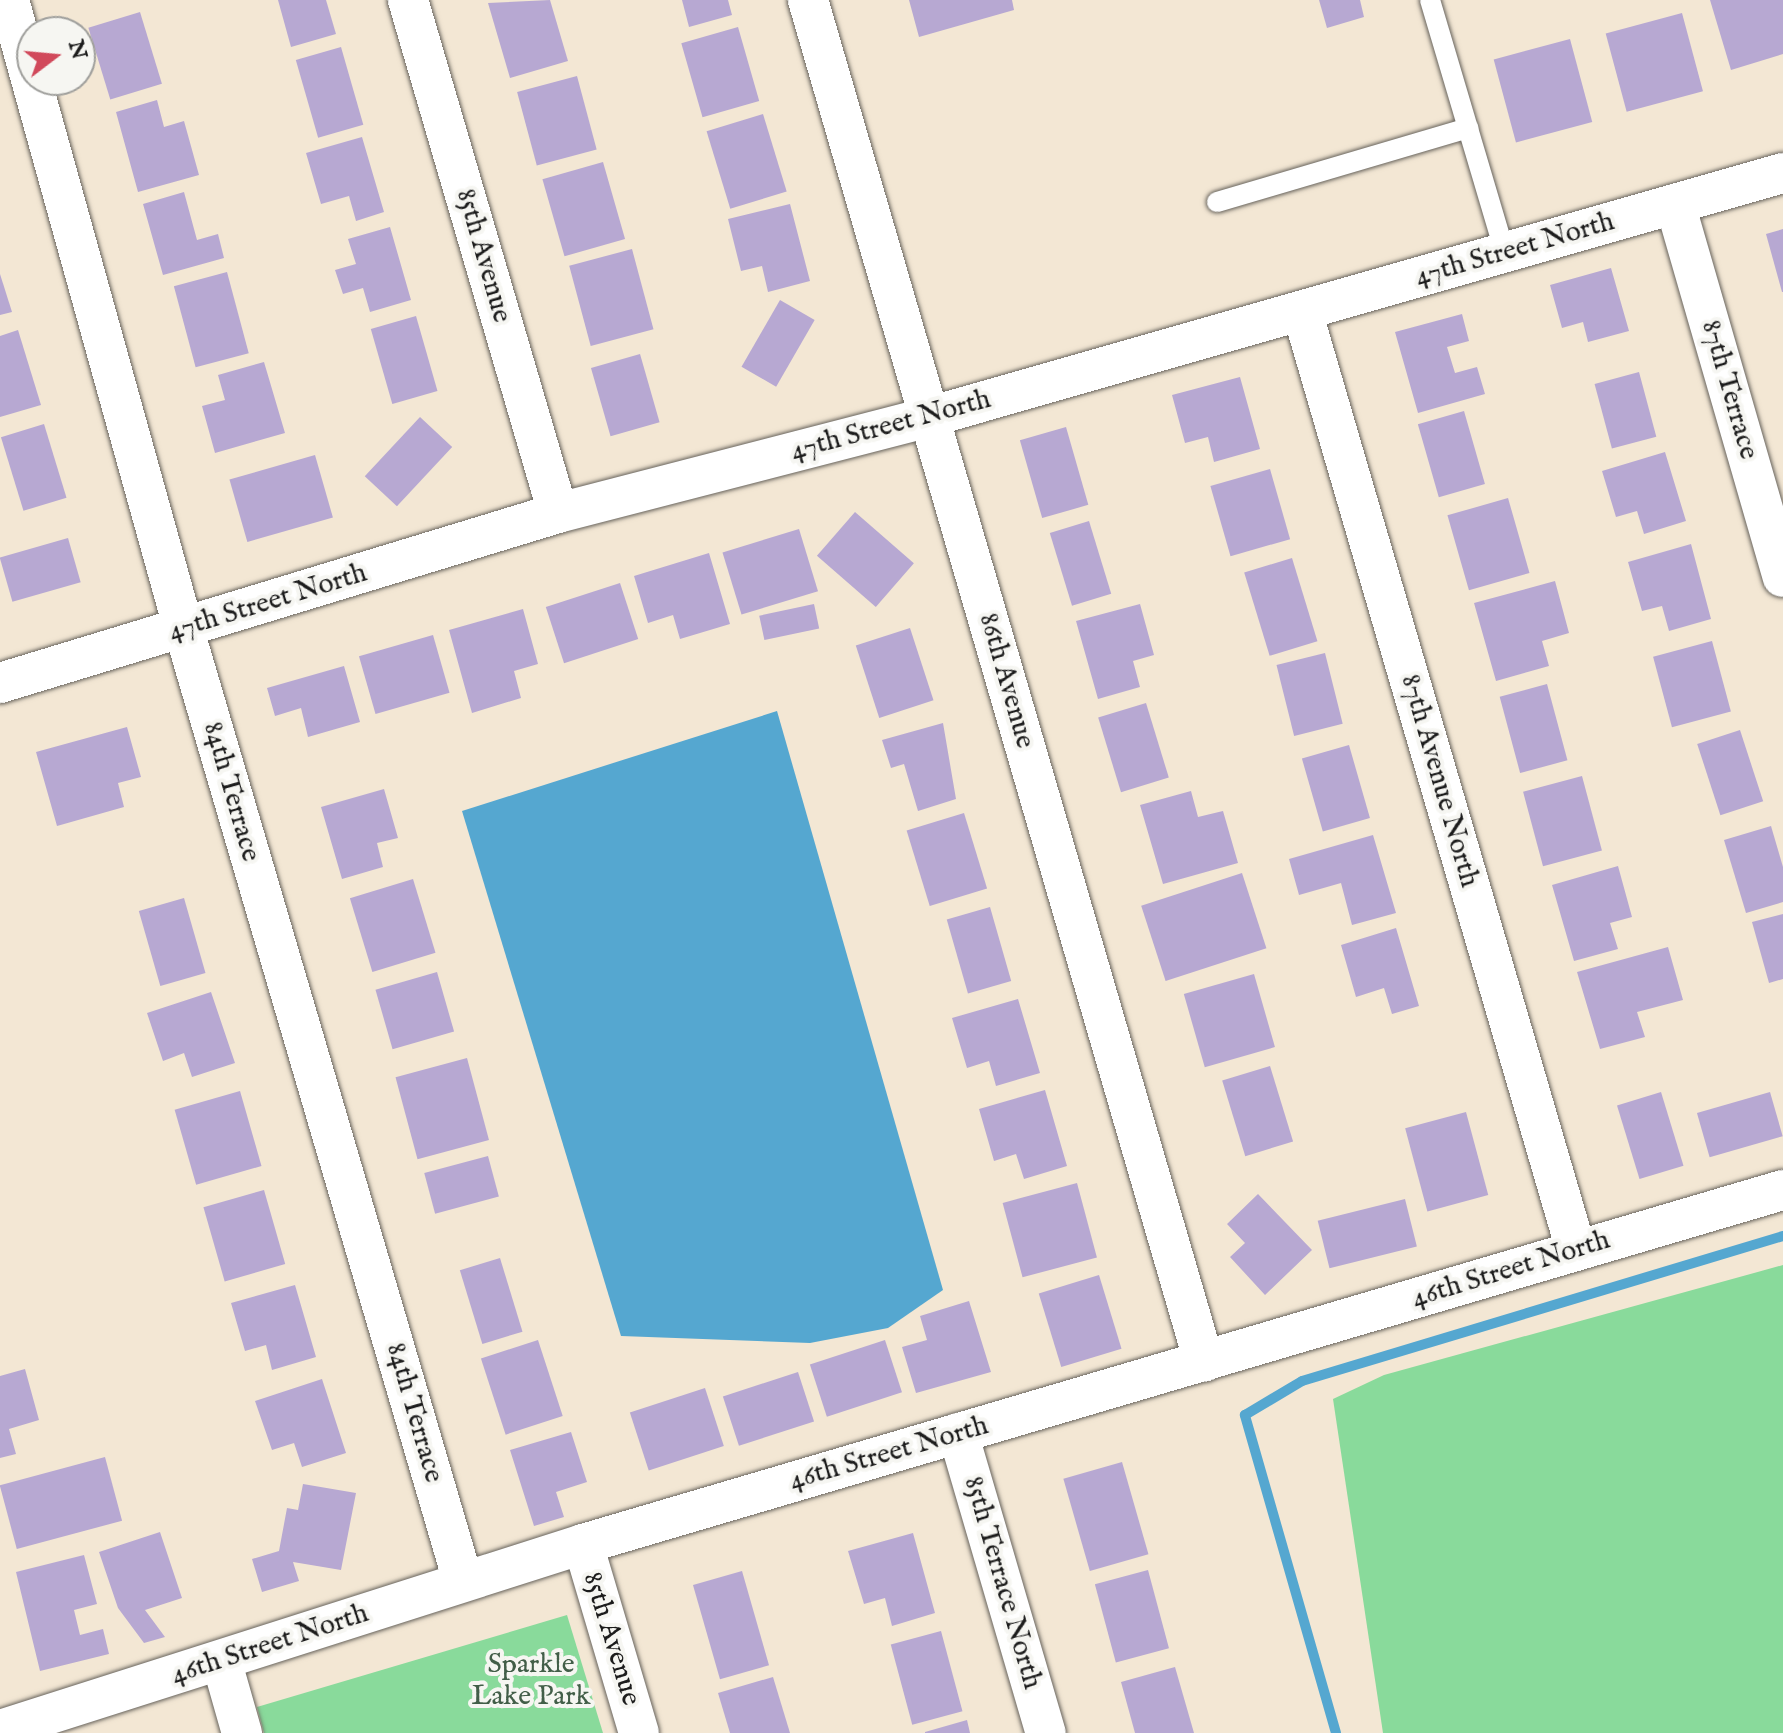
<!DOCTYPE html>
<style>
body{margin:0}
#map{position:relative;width:1783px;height:1733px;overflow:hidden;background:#f3e7d4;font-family:"IM FELL English",serif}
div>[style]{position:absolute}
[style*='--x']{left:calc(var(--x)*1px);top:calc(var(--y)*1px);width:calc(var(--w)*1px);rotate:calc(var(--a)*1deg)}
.green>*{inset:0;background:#89da9b}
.water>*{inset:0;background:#55a7d0}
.stream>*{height:10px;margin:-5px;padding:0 5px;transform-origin:5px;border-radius:5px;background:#55a7d0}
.building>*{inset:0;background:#b7a8d2;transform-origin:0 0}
.roads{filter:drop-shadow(0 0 2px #67635c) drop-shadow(0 0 2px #67635c)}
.lane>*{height:20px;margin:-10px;padding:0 10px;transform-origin:10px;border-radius:10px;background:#fff}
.street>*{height:40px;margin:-20px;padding:0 20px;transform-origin:20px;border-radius:20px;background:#fff}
span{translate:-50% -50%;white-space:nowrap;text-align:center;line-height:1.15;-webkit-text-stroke:8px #f6f6f2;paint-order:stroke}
.street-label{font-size:28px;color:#1c1c1c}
.park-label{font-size:28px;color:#425e48}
.north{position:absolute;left:16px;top:16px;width:80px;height:80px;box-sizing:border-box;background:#f6f6f2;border:2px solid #9f9f9c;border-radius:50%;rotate:74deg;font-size:22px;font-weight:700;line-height:32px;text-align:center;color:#1c1c1c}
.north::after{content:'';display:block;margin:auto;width:28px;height:36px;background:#d1495b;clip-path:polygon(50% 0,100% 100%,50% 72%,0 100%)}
</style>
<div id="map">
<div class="green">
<i style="clip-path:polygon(1783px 1265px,1783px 1733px,1383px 1733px,1333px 1399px,1384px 1375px)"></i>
<i style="clip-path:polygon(567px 1615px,603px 1733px,264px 1733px,257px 1707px)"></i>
</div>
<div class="water">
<i style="clip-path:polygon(777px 711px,943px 1290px,888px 1328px,810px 1343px,621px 1336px,462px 811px)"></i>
</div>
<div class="stream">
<i style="--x:1336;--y:1733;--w:331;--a:-106"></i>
<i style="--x:1245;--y:1415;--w:66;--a:-30.8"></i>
<i style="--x:1302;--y:1381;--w:502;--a:-16.78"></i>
</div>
<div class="building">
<i style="clip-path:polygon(278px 0,326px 0,336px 34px,291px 47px)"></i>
<i style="clip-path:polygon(550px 0,568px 61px,510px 78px,488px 3px)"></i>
<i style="clip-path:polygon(682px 0,728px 0,732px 15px,689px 27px)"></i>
<i style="clip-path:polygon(909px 0,1012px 0,1014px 10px,919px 37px)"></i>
<i style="clip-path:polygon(1319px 0,1360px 0,1364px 17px,1327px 28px)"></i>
<i style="clip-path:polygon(1710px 0,1783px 0,1783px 54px,1731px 70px)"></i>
<i style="left:140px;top:12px;width:75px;height:54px;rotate:73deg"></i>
<i style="left:1682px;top:13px;width:81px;height:79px;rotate:75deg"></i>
<i style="left:738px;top:27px;width:77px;height:59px;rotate:74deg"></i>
<i style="left:1570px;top:39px;width:86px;height:79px;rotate:75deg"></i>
<i style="left:341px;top:47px;width:81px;height:47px;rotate:74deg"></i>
<i style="left:577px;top:76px;width:76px;height:62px;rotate:75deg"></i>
<i style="clip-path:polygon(157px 100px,164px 127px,184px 121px,199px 175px,138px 192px,116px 112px)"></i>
<i style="left:763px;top:114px;width:81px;height:59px;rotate:73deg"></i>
<i style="clip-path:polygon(362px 137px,384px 212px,356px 221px,349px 196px,321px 204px,306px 153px)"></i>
<i style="left:603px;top:162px;width:80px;height:63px;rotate:74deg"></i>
<i style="clip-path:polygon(184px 192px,197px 240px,218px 234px,224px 258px,163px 275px,143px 204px)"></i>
<i style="clip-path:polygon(790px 204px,810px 281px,768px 292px,762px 266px,741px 271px,728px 219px)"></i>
<i style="clip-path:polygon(390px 227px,411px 300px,370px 312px,363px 288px,343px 294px,335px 270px,356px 264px,348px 239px)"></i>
<i style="clip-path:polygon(1783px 229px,1783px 292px,1782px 292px,1766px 234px)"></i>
<i style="left:632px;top:249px;width:83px;height:65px;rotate:75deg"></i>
<i style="clip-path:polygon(1611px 268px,1629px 331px,1588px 342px,1583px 322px,1562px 328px,1550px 285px)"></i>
<i style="left:227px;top:272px;width:84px;height:55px;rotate:75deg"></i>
<i style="clip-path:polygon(0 274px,12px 312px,0 315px)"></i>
<i style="left:780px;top:300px;width:40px;height:77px;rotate:30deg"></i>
<i style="clip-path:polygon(1462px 314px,1469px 341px,1447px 347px,1455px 373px,1477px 367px,1485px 394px,1418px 413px,1395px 332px)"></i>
<i style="left:416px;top:316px;width:78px;height:47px;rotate:74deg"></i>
<i style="clip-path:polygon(18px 330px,41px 405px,0 417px,0 336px)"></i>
<i style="left:640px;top:354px;width:71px;height:51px;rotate:74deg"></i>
<i style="clip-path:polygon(264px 362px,285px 433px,215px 453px,202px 406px,225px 400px,218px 375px)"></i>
<i style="left:1639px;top:372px;width:67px;height:46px;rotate:75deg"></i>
<i style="clip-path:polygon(1240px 377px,1260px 449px,1214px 462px,1208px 437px,1185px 443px,1172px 395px)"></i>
<i style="left:1464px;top:411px;width:76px;height:48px;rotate:74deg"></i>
<i style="left:420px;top:417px;width:44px;height:81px;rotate:43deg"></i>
<i style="left:44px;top:424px;width:77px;height:45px;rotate:73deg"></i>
<i style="left:1066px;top:427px;width:81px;height:48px;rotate:74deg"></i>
<i style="clip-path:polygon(1665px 452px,1686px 521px,1644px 534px,1637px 511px,1616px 517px,1602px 471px)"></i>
<i style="left:315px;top:455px;width:65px;height:89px;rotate:74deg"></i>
<i style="left:1270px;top:469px;width:73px;height:62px;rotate:74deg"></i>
<i style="left:1508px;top:498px;width:78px;height:63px;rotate:74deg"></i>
<i style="left:855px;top:512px;width:78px;height:58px;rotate:41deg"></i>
<i style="left:1089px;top:521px;width:76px;height:41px;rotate:73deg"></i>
<i style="left:799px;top:529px;width:65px;height:80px;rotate:73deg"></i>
<i style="left:68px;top:538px;width:46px;height:71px;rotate:74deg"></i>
<i style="clip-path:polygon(1691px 544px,1711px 619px,1669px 631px,1662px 606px,1642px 611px,1628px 562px)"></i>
<i style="clip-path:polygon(709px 553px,730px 624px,680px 639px,673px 615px,648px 623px,634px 576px)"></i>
<i style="left:1292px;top:558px;width:87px;height:50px;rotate:73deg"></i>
<i style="clip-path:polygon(1555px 581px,1569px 633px,1542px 641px,1549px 666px,1496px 681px,1474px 603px)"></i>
<i style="left:620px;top:583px;width:59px;height:78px;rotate:72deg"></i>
<i style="left:814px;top:604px;width:25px;height:56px;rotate:78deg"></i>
<i style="clip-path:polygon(1140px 604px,1154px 655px,1133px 661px,1140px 687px,1098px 699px,1076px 621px)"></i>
<i style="clip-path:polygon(523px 609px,538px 664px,514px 671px,521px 698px,472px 713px,449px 630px)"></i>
<i style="left:910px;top:628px;width:76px;height:57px;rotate:72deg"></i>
<i style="left:433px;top:635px;width:60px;height:77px;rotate:74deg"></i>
<i style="left:1712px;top:641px;width:73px;height:61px;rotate:75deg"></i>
<i style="left:1325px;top:653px;width:73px;height:50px;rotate:76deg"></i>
<i style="clip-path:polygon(344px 666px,360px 722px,308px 737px,301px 708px,275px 716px,267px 688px)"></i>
<i style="left:1547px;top:684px;width:79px;height:49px;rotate:75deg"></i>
<i style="left:1146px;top:703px;width:78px;height:50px;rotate:73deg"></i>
<i style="clip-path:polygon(943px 723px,956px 799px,918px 811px,904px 764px,891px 768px,882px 740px)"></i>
<i style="clip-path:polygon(127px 727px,141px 777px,118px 783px,124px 807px,57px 826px,36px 752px)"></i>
<i style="left:1740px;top:730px;width:75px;height:45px;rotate:72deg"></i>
<i style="left:1349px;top:745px;width:76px;height:49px;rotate:74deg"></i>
<i style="left:1582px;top:776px;width:77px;height:61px;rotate:75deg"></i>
<i style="clip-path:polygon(384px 789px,398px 838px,377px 843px,383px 867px,342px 879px,321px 807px)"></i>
<i style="clip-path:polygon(1191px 791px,1198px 817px,1223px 811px,1238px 863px,1163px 884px,1140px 805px)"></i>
<i style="left:964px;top:813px;width:79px;height:60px;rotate:73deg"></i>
<i style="clip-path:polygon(1771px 826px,1783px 867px,1783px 902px,1746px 913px,1724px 840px)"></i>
<i style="clip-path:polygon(1373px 835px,1396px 913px,1352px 925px,1341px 883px,1299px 895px,1289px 859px)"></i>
<i style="clip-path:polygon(1618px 866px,1632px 917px,1610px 923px,1618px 949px,1574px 961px,1552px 885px)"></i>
<i style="left:1242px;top:873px;width:79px;height:106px;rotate:72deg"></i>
<i style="left:413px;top:879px;width:77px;height:66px;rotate:73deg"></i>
<i style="left:184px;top:898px;width:78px;height:47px;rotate:74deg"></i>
<i style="left:990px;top:907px;width:77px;height:45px;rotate:74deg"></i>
<i style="clip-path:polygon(1783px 914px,1783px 979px,1769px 983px,1752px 922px)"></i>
<i style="clip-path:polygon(1396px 928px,1419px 1006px,1392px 1014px,1384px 988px,1356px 997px,1341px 945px)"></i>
<i style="clip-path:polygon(1668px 947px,1683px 1000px,1637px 1012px,1645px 1037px,1600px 1049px,1577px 972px)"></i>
<i style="left:437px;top:972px;width:62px;height:64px;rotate:74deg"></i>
<i style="left:1254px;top:974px;width:76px;height:73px;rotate:74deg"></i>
<i style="clip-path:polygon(211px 992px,235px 1063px,192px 1077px,184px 1053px,163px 1061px,147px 1013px)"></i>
<i style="clip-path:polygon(1018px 999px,1040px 1073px,996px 1086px,989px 1061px,967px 1068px,952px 1018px)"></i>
<i style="left:467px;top:1058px;width:85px;height:74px;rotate:75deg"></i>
<i style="left:1270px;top:1066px;width:79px;height:50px;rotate:73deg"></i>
<i style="clip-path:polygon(1045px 1090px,1067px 1166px,1024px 1179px,1016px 1154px,994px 1161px,979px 1109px)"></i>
<i style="left:240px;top:1091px;width:78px;height:68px;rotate:74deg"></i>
<i style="left:1661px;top:1092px;width:77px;height:46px;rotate:73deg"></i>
<i style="left:1770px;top:1092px;width:46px;height:76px;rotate:74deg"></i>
<i style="left:1466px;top:1112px;width:86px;height:63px;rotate:75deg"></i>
<i style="left:488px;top:1156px;width:42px;height:66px;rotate:75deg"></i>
<i style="left:1077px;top:1183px;width:77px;height:77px;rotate:75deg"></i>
<i style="left:264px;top:1190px;width:77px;height:63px;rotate:74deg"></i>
<i style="clip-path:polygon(1258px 1194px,1312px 1250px,1265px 1295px,1230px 1257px,1245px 1243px,1227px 1224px)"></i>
<i style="left:1405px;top:1199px;width:49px;height:90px;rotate:76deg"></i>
<i style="left:500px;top:1258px;width:77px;height:42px;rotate:73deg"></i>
<i style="left:1099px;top:1275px;width:77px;height:63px;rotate:73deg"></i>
<i style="clip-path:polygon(295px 1285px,316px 1357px,272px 1370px,266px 1345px,245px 1351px,231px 1303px)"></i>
<i style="clip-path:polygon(969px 1301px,991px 1372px,916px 1393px,902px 1347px,927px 1340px,920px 1316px)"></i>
<i style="left:538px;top:1340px;width:80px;height:60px;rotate:72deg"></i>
<i style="left:885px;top:1340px;width:55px;height:79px;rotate:72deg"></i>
<i style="clip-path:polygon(25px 1369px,39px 1420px,9px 1429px,16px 1454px,0 1458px,0 1376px)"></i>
<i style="left:798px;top:1372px;width:52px;height:79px;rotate:72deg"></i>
<i style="clip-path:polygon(322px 1379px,346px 1453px,302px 1467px,294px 1443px,272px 1450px,255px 1401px)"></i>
<i style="left:705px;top:1388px;width:61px;height:79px;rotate:72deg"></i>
<i style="clip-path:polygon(571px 1432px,587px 1482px,556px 1492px,564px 1517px,534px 1526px,510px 1450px)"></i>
<i style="left:105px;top:1457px;width:66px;height:109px;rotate:75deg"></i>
<i style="left:1122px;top:1462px;width:96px;height:61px;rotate:74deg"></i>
<i style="clip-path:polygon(303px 1484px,356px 1493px,341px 1570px,293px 1562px,299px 1581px,262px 1592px,252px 1559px,279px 1551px,287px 1508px,298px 1510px)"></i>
<i style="clip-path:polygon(160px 1532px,182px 1598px,145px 1610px,165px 1637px,144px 1643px,118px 1608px,99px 1552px)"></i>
<i style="clip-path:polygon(913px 1533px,935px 1613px,892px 1626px,885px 1598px,864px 1604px,848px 1551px)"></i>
<i style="clip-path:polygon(84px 1555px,97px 1604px,74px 1610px,80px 1635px,103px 1629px,109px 1654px,40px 1671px,16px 1572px)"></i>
<i style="left:1148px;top:1570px;width:81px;height:55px;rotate:75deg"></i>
<i style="left:742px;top:1571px;width:98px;height:51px;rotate:74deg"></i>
<i style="left:941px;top:1631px;width:83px;height:52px;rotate:75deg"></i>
<i style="clip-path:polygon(1175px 1667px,1194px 1733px,1135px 1733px,1121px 1682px)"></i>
<i style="clip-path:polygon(773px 1677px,790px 1733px,730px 1733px,718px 1693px)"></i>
<i style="clip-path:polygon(967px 1720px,970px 1733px,925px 1733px,925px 1732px)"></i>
</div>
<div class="roads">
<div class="lane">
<i style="--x:1430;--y:0;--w:264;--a:73.5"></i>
<i style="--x:1217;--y:202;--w:262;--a:-16.4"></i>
</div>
<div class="street">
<i style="--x:9;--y:0;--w:654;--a:74.48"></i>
<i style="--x:184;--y:630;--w:991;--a:73.65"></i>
<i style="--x:408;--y:0;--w:534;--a:73.7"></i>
<i style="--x:808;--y:0;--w:1418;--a:73.79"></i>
<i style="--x:1675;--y:204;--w:388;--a:73.9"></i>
<i style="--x:1302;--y:311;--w:978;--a:73.73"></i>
<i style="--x:0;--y:683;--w:583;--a:-16.94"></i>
<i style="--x:558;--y:513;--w:383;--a:-14.5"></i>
<i style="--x:929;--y:417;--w:888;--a:-15.95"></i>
<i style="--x:958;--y:1433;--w:313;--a:73.7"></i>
<i style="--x:583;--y:1544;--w:197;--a:73.5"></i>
<i style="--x:222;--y:1663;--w:73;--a:74.1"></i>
<i style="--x:0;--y:1730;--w:612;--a:-17.69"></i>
<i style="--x:583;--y:1544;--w:1251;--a:-16.44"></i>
</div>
</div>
<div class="street-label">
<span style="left:1515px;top:250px;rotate:-16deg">47th Street North</span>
<span style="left:483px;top:256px;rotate:74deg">85th Avenue</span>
<span style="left:1729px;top:390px;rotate:74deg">87th Terrace</span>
<span style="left:891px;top:426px;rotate:-15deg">47th Street North</span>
<span style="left:268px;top:603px;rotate:-17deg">47th Street North</span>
<span style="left:1006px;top:681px;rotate:74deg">86th Avenue</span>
<span style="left:1439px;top:781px;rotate:74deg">87th Avenue North</span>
<span style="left:231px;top:792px;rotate:74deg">84th Terrace</span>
<span style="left:1511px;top:1270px;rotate:-17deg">46th Street North</span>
<span style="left:414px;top:1413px;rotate:74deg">84th Terrace</span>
<span style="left:889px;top:1454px;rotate:-16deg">46th Street North</span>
<span style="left:1002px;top:1583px;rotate:74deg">85th Terrace North</span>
<span style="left:611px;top:1639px;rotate:73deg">85th Avenue</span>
<span style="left:270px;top:1645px;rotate:-18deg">46th Street North</span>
</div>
<div class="park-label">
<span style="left:531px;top:1681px">Sparkle<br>Lake Park</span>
</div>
<div class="north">N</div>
</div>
